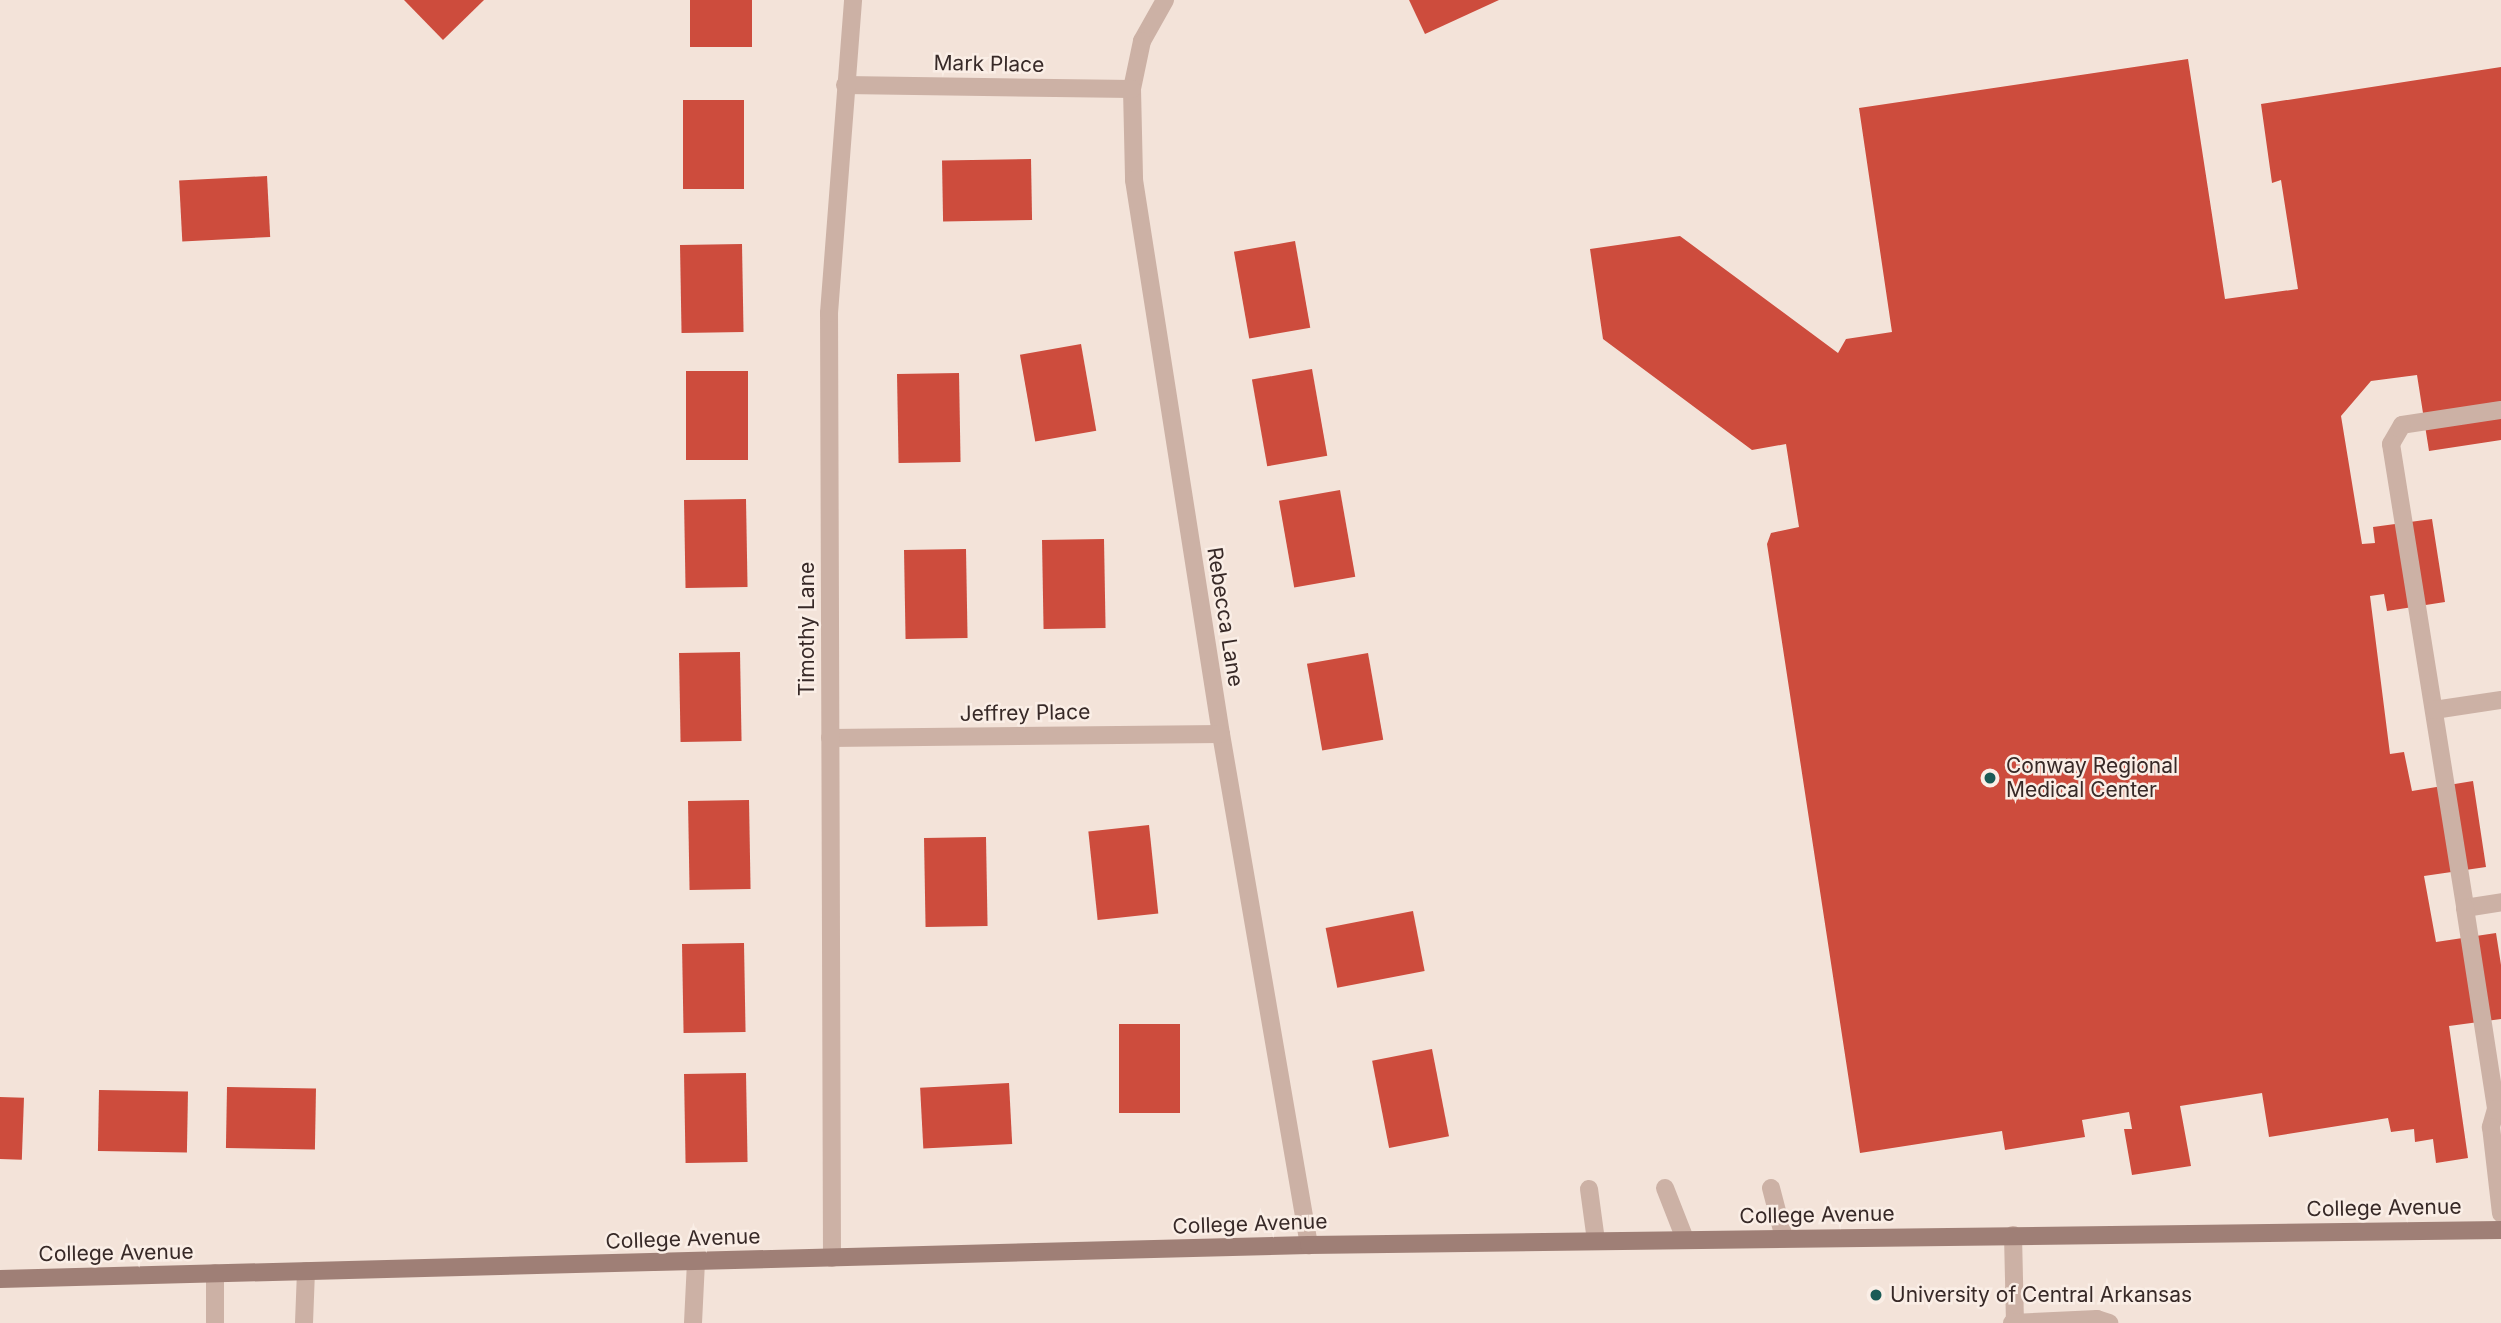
<!DOCTYPE html>
<style>
body{margin:0}
#map{position:relative;width:2501px;height:1323px;overflow:hidden;background:#f3e3d9;font-family:Inter,sans-serif}
div>[style]{position:absolute}
[style*='--x']{left:calc(var(--x)*1px);top:calc(var(--y)*1px);width:calc(var(--w)*1px);rotate:calc(var(--a)*1deg)}
.building>*{inset:0;background:#cd4c3d;transform-origin:0 0}
.lane>*{height:18px;margin:-9px;padding:0 9px;transform-origin:9px;border-radius:9px;background:#ccb1a5}
.street>*{height:18px;margin:-9px;padding:0 9px;transform-origin:9px;border-radius:9px;background:#ccb1a5}
.secondary>*{height:18px;margin:-9px;padding:0 9px;transform-origin:9px;border-radius:9px;background:#9f7f76}
.dots>*{width:19px;height:19px;translate:-50% -50%;box-sizing:border-box;border:4px solid #faeee6;border-radius:50%}
span{translate:-50% -50%;white-space:nowrap;text-align:center;line-height:1.15;-webkit-text-stroke:5px #faeee6;paint-order:stroke}
.street-label{font-size:21px;color:#372927}
.poi-label{font-size:21px;color:#372927}
.left{translate:0 -50%;text-align:left}
</style>
<div id="map">
<div class="building">
<i style="clip-path:polygon(404px 0,484px 0,443px 40px)"></i>
<i style="left:690px;top:0;width:62px;height:47px"></i>
<i style="clip-path:polygon(1409px 0,1499px 0,1425px 34px)"></i>
<i style="clip-path:polygon(2188px 59px,2225px 299px,2298px 289px,2281px 180px,2272px 183px,2261px 104px,2501px 67px,2501px 440px,2429px 451px,2417px 375px,2371px 381px,2341px 416px,2362px 544px,2375px 543px,2373px 527px,2432px 519px,2445px 602px,2387px 611px,2384px 594px,2370px 596px,2390px 754px,2404px 752px,2412px 791px,2473px 781px,2486px 867px,2424px 876px,2436px 942px,2496px 933px,2501px 965px,2501px 1019px,2449px 1026px,2468px 1158px,2436px 1163px,2433px 1139px,2415px 1142px,2414px 1129px,2391px 1132px,2388px 1118px,2269px 1137px,2262px 1093px,2180px 1106px,2191px 1166px,2132px 1175px,2124px 1129px,2132px 1129px,2129px 1112px,2082px 1120px,2085px 1137px,2005px 1150px,2002px 1131px,1860px 1153px,1767px 544px,1771px 533px,1799px 527px,1786px 444px,1752px 450px,1603px 339px,1590px 249px,1680px 236px,1838px 353px,1846px 339px,1892px 332px,1859px 108px)"></i>
<i style="left:683px;top:100px;width:61px;height:89px"></i>
<i style="left:1031px;top:159px;width:61px;height:89px;rotate:89deg"></i>
<i style="left:267px;top:176px;width:61px;height:88px;rotate:87deg"></i>
<i style="left:1295px;top:241px;width:88px;height:62px;rotate:80deg"></i>
<i style="left:742px;top:244px;width:88px;height:62px;rotate:89deg"></i>
<i style="left:1081px;top:344px;width:88px;height:62px;rotate:80deg"></i>
<i style="left:1312px;top:369px;width:88px;height:61px;rotate:80deg"></i>
<i style="left:686px;top:371px;width:62px;height:89px"></i>
<i style="left:959px;top:373px;width:89px;height:62px;rotate:89deg"></i>
<i style="left:1340px;top:490px;width:88px;height:62px;rotate:80deg"></i>
<i style="left:746px;top:499px;width:88px;height:62px;rotate:89deg"></i>
<i style="left:1104px;top:539px;width:89px;height:62px;rotate:89deg"></i>
<i style="left:966px;top:549px;width:89px;height:62px;rotate:89deg"></i>
<i style="left:740px;top:652px;width:89px;height:61px;rotate:89deg"></i>
<i style="left:1368px;top:653px;width:88px;height:62px;rotate:80deg"></i>
<i style="left:749px;top:800px;width:89px;height:61px;rotate:89deg"></i>
<i style="left:1149px;top:825px;width:89px;height:61px;rotate:84deg"></i>
<i style="left:986px;top:837px;width:89px;height:62px;rotate:89deg"></i>
<i style="left:1413px;top:911px;width:61px;height:89px;rotate:79deg"></i>
<i style="left:744px;top:943px;width:89px;height:62px;rotate:89deg"></i>
<i style="left:1119px;top:1024px;width:61px;height:89px"></i>
<i style="left:1432px;top:1049px;width:89px;height:61px;rotate:79deg"></i>
<i style="left:746px;top:1073px;width:89px;height:62px;rotate:89deg"></i>
<i style="left:1009px;top:1083px;width:61px;height:89px;rotate:87deg"></i>
<i style="left:227px;top:1087px;width:89px;height:61px;rotate:1deg"></i>
<i style="left:99px;top:1090px;width:89px;height:61px;rotate:1deg"></i>
<i style="left:0;top:1097px;width:24px;height:62px;rotate:2deg"></i>
</div>
<div class="lane">
<i style="--x:2501;--y:410;--w:100;--a:171.4"></i>
<i style="--x:2402;--y:425;--w:22;--a:120"></i>
<i style="--x:2391;--y:444;--w:470;--a:80.9"></i>
<i style="--x:2465;--y:908;--w:36;--a:-9"></i>
<i style="--x:2434;--y:710;--w:68;--a:-8.5"></i>
<i style="--x:2465;--y:908;--w:203;--a:81.2"></i>
<i style="--x:2496;--y:1109;--w:19;--a:106"></i>
<i style="--x:2491;--y:1127;--w:87;--a:83.4"></i>
<i style="--x:1665;--y:1188;--w:55;--a:68.6"></i>
<i style="--x:1771;--y:1188;--w:52;--a:75.4"></i>
<i style="--x:1589;--y:1189;--w:52;--a:82.3"></i>
<i style="--x:2013;--y:1235;--w:86;--a:88.7"></i>
<i style="--x:215;--y:1273;--w:50;--a:90"></i>
<i style="--x:304;--y:1323;--w:52;--a:-87.8"></i>
<i style="--x:693;--y:1323;--w:61;--a:-87.2"></i>
<i style="--x:2012;--y:1323;--w:85;--a:-2.7"></i>
<i style="--x:2097;--y:1319;--w:13;--a:18"></i>
</div>
<div class="street">
<i style="--x:1165;--y:0;--w:47;--a:119.3"></i>
<i style="--x:1142;--y:41;--w:49;--a:101.8"></i>
<i style="--x:1132;--y:89;--w:91;--a:88.7"></i>
<i style="--x:1134;--y:180;--w:561;--a:81.08"></i>
<i style="--x:1221;--y:734;--w:519;--a:80.23"></i>
<i style="--x:845;--y:85;--w:287;--a:0.8"></i>
<i style="--x:830;--y:738;--w:391;--a:-0.6"></i>
<i style="--x:832;--y:1258;--w:945;--a:-90.18"></i>
<i style="--x:829;--y:313;--w:314;--a:-85.6"></i>
</div>
<div class="secondary">
<i style="--x:0;--y:1279;--w:1309;--a:-1.49"></i>
<i style="--x:1309;--y:1245;--w:1192;--a:-0.72"></i>
</div>
<div class="dots">
<i style="left:1990px;top:778px;background:#1a5b56"></i>
<i style="left:1876px;top:1295px;background:#1a5b56"></i>
</div>
<div class="street-label">
<span style="left:989px;top:64px;rotate:1deg">Mark Place</span>
<span style="left:1225px;top:617px;rotate:81deg">Rebecca Lane</span>
<span style="left:807px;top:629px;rotate:-90deg">Timothy Lane</span>
<span style="left:1025px;top:713px;rotate:-1deg">Jeffrey Place</span>
<span style="left:2384px;top:1208px;rotate:-1deg">College Avenue</span>
<span style="left:1817px;top:1215px;rotate:-1deg">College Avenue</span>
<span style="left:1250px;top:1224px;rotate:-2deg">College Avenue</span>
<span style="left:683px;top:1239px;rotate:-2deg">College Avenue</span>
<span style="left:116px;top:1253px;rotate:-1deg">College Avenue</span>
</div>
<div class="poi-label">
<span class="left" style="left:2006px;top:778px">Conway Regional<br>Medical Center</span>
<span class="left" style="left:1890px;top:1295px">University of Central Arkansas</span>
</div>
</div>
